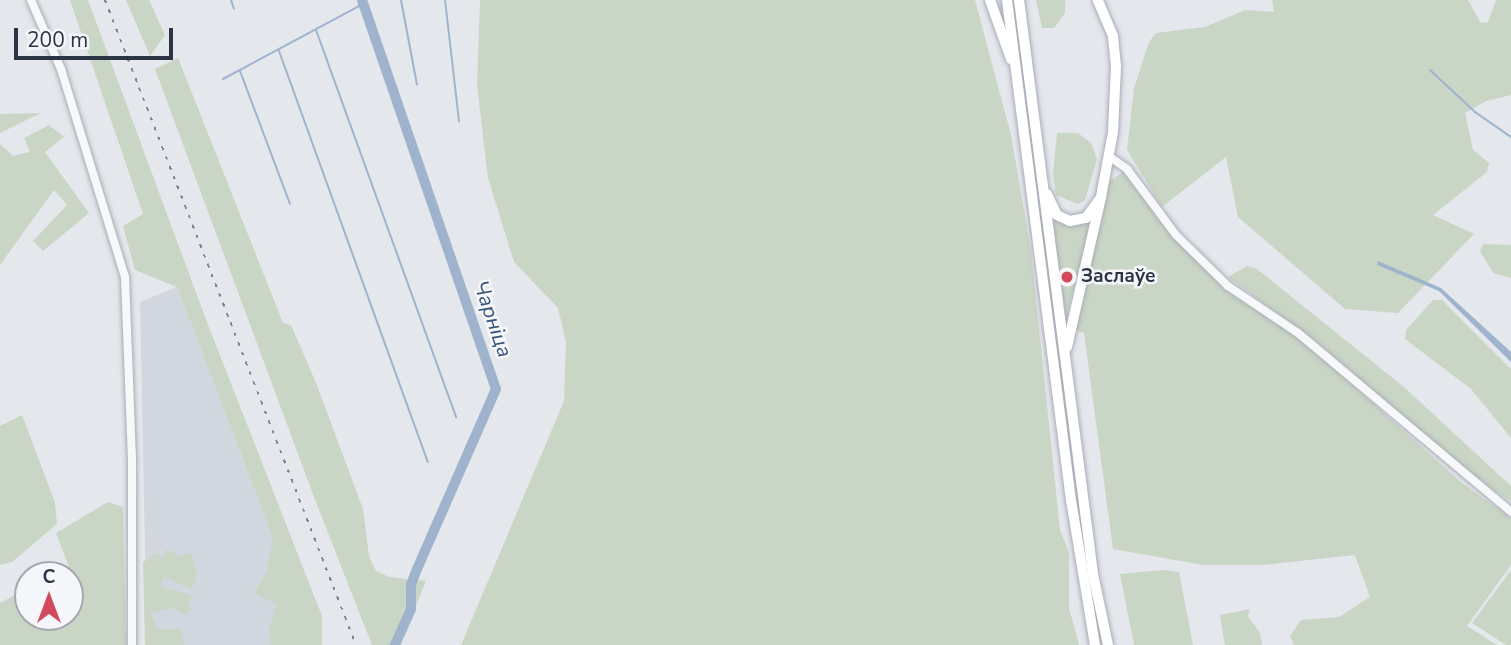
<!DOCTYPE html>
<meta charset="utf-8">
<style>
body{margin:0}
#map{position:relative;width:1511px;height:645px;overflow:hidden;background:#e4e7ec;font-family:"Nunito Sans",sans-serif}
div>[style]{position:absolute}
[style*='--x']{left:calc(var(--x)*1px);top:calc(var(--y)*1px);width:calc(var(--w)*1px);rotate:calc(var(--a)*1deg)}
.built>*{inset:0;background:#d2d6de}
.green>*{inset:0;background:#c9d6c5}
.water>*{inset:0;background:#9fb4cc}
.stream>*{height:2px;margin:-1px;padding:0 1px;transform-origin:1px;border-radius:1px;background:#9fb4cc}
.river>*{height:10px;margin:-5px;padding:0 5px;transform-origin:5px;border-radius:5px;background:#9fb4cc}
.roads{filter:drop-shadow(0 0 2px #a9aeb7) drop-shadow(0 0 2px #a9aeb7)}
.minor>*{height:8px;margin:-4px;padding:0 4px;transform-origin:4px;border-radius:4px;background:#f7f8fa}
.major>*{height:10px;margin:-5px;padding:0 5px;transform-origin:5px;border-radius:5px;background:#fff}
.highway>*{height:10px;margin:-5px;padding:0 5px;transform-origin:5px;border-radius:5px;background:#fff}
.rail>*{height:2px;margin-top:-1px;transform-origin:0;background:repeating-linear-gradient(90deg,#7d8696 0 3.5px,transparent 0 10.5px)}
.dots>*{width:19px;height:19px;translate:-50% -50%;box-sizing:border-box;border:4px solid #f4f6f9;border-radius:50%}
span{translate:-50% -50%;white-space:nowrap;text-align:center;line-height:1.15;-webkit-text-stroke:5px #f4f6f9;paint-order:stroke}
.poi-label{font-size:19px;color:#2b3445;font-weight:700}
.left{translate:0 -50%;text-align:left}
.water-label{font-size:21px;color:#34527a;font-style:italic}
.north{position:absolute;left:14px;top:561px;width:70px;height:70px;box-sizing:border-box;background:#f4f6f9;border:2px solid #a4a8b1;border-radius:50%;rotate:0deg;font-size:19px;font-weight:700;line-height:28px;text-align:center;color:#2b3445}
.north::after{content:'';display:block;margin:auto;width:24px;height:32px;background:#d1495b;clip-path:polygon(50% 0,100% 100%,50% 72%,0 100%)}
.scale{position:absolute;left:14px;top:28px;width:159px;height:32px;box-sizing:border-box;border:4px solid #2b3445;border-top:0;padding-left:9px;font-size:21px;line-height:24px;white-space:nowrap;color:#2b3445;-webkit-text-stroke:5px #f4f6f9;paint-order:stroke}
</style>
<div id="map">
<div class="built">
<i style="clip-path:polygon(177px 287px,242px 457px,315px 645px,147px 645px,140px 302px)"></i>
</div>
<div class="green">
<i style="clip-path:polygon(70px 0,88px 0,205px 317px,322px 616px,322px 645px,271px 645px,269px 629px,276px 604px,254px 593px,267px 571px,273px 538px,177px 287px,135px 270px,123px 226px,143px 214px)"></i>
<i style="clip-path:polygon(126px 0,149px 0,165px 35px,150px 56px)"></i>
<i style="clip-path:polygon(480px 0,975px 0,1011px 135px,1031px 251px,1060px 530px,1069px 552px,1069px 608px,1079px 645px,461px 645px,564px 401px,566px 342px,558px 308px,514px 262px,488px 178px,477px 85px)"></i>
<i style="clip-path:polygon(1036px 0,1065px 0,1065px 13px,1054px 28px,1042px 28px)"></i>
<i style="clip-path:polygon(1272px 0,1468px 0,1481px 23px,1488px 22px,1496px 0,1511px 0,1511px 95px,1486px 101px,1465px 113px,1473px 150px,1489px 163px,1487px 172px,1433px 215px,1474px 234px,1398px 313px,1345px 309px,1238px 217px,1226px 157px,1162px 207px,1127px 150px,1134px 88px,1149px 42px,1156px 33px,1205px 27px,1245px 10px,1274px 12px)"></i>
<i style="clip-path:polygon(178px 58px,283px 323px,291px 325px,316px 383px,363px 509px,369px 556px,376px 571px,389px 577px,426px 581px,400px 645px,372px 645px,314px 497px,155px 69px)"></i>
<i style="clip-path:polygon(41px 113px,0 133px,0 114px)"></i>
<i style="clip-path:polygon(49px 125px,64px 137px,45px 152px,89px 213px,43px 251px,33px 241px,67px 205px,54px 190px,0 265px,0 144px,13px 156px,30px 152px,24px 138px)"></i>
<i style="clip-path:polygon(1057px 133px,1078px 133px,1091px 143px,1097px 159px,1085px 200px,1078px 204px,1056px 195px,1053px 174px)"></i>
<i style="clip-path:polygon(1123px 172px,1168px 231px,1228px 293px,1260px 310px,1310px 347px,1462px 483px,1511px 518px,1511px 565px,1467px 626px,1497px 645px,1294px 645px,1290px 636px,1301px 620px,1339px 617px,1370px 597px,1355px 555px,1262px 565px,1203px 565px,1113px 549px,1084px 333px,1075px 330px,1110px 181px)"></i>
<i style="clip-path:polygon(1095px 214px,1065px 319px,1052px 219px,1076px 225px)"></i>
<i style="clip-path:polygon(1483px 244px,1511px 245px,1511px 278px,1493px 273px,1480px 251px)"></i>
<i style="clip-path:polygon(1247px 266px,1257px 269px,1404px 387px,1511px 486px,1511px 502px,1466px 470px,1317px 342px,1228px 277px)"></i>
<i style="clip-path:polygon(1433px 300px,1442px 300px,1511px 369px,1511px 438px,1471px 389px,1405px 339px,1406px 330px)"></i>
<i style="clip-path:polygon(22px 415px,55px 503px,57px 524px,12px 562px,0 565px,0 426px)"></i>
<i style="clip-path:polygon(108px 502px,123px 507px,126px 645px,0 645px,0 603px,28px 588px,28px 617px,70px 617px,70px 575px,54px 575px,69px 567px,56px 533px)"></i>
<i style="clip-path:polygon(167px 549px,180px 556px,191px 552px,197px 575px,192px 589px,163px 577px,161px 586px,194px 597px,188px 601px,191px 609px,185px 614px,173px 608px,150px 613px,158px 629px,181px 629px,184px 645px,145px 645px,143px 562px,157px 553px,163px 557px)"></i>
<i style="clip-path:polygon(1163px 570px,1179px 572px,1193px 645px,1134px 645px,1120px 574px)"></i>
<i style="clip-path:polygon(1511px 570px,1511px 645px,1506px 645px,1472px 623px)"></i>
<i style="clip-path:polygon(1250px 609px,1248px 616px,1260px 633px,1262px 645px,1225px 645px,1220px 615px)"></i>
</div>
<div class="water">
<i style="clip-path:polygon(1378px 261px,1441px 288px,1511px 352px,1511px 362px,1439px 291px,1377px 265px)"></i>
</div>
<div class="stream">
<i style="--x:231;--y:0;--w:9;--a:72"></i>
<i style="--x:401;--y:0;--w:86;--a:79.3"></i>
<i style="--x:445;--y:0;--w:122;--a:83.4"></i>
<i style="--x:316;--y:30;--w:412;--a:70.1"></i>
<i style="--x:279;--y:51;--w:437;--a:70.1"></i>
<i style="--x:1430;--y:70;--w:62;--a:43"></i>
<i style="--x:1475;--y:112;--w:44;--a:34.8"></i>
<i style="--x:240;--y:71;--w:142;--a:69.4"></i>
<i style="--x:223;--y:79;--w:159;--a:-28.2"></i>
</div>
<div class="river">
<i style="--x:362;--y:0;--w:411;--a:71"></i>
<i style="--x:496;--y:389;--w:197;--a:113.7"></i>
<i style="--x:417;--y:569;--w:17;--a:111"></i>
<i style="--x:411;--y:585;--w:24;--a:90"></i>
<i style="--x:411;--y:609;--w:39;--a:114"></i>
</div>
<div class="roads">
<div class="minor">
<i style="--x:31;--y:0;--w:75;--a:66.5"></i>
<i style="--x:61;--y:69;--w:218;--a:72.9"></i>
<i style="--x:125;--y:277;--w:183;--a:87.8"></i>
<i style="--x:132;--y:460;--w:185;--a:90"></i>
<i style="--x:1110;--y:157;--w:21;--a:35"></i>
<i style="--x:1127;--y:169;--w:82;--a:53.4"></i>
<i style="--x:1176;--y:235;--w:73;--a:44.4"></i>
<i style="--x:1228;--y:286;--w:84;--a:33.9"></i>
<i style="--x:1298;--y:333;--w:278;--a:40"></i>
</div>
<div class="major">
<i style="--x:990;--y:0;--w:63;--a:70.4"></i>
<i style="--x:1047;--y:194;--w:23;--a:65"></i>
<i style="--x:1057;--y:215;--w:14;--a:25"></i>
<i style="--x:1070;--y:221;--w:16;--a:-11"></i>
<i style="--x:1086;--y:218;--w:26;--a:-54"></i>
<i style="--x:1101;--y:197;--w:66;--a:-79.5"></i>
<i style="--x:1113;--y:132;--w:66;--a:-87.4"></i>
<i style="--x:1116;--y:66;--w:30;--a:-96"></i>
<i style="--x:1113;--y:36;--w:39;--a:-113"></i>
</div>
<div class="highway">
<i style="--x:1007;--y:0;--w:504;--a:82.71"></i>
<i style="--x:1071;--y:500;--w:147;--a:80.6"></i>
<i style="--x:1019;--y:0;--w:579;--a:82.65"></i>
<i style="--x:1093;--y:574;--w:73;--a:78.1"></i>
<i style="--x:1067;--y:347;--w:154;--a:-77.2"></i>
</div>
</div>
<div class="rail">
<i style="--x:105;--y:0;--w:692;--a:68.74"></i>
</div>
<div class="dots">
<i style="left:1067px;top:277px;background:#d1495b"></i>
</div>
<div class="poi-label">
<span class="left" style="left:1081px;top:277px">Заслаўе</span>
</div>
<div class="water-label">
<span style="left:493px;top:319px;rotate:71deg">Чарніца</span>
</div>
<div class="north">С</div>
<div class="scale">200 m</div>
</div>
